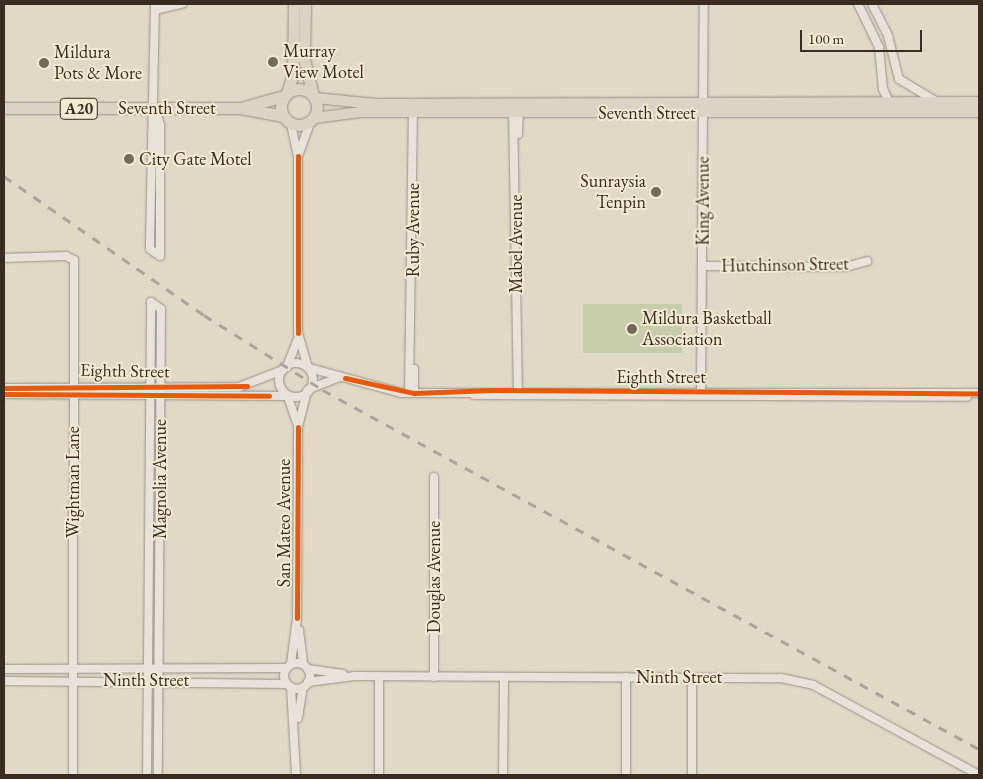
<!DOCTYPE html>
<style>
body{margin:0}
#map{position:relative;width:983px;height:779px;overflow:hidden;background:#e0d9c6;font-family:"EB Garamond",serif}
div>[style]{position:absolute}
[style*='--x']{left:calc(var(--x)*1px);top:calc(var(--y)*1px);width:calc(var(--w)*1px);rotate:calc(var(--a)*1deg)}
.green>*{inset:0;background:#c7ccaa;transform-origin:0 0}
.roads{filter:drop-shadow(0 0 1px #979286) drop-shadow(0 0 1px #979286)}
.minor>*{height:8px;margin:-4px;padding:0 4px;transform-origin:4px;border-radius:4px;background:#e7e3da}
.minor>.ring{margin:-4px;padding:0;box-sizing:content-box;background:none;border:8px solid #e7e3da;border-radius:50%}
.major>*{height:10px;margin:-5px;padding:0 5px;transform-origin:5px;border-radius:5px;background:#dbd3c4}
.highway>*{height:11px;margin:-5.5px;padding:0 5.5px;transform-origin:5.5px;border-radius:5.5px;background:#dbd3c4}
.highway>.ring{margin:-5.5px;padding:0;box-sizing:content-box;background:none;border:11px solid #dbd3c4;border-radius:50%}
.rail>*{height:2.5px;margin-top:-1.25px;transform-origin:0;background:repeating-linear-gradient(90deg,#a9a49c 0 9px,transparent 0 18px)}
.cycleway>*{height:5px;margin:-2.5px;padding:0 2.5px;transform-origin:2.5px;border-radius:2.5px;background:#e8590c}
.dots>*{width:14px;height:14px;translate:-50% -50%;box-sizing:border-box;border:2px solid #f2ead3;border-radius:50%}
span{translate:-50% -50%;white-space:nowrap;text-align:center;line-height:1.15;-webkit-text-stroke:4px #f2ead3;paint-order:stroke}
.shield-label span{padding:1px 4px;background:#f2ead3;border:1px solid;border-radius:4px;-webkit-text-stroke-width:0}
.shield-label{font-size:16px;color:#392c20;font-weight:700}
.poi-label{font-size:18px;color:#392c20}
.left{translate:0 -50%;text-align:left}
.right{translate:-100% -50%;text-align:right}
.street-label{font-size:18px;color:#392c20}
.frame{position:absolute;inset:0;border:5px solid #392c20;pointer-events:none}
.scale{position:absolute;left:800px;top:30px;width:122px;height:22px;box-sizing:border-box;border:2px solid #392c20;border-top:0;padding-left:6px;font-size:15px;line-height:18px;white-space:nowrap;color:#392c20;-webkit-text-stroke:4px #f2ead3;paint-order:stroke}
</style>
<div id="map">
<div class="green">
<i style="left:583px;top:304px;width:99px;height:49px"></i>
</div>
<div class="roads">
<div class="minor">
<i style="--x:155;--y:4;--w:245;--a:91.2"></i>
<i style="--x:150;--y:249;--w:12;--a:35"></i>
<i style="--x:858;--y:4;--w:48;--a:64"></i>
<i style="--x:879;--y:47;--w:42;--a:84.6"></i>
<i style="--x:883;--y:89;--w:17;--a:65"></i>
<i style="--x:872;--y:4;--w:36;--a:63"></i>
<i style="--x:888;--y:36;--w:44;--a:75.7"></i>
<i style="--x:899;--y:79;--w:41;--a:31"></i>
<i style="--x:155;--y:10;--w:28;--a:-13"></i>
<i style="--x:513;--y:109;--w:285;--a:89"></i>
<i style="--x:156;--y:110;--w:16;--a:75"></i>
<i style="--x:160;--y:125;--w:131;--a:90"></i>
<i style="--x:291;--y:124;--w:33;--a:78"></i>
<i style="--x:298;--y:156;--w:177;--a:90"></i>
<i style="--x:298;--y:333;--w:35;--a:74"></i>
<i style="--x:518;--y:134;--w:26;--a:-88"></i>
<i style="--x:298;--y:156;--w:35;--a:-70"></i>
<i style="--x:4;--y:258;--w:62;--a:-1.8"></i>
<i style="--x:66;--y:256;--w:9;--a:27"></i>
<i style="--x:74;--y:260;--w:515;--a:90.11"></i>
<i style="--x:703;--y:266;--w:142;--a:0.4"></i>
<i style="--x:845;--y:267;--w:23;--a:-15"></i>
<i class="ring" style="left:279px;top:363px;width:26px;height:26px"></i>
<i style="--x:287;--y:367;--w:31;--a:-69"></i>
<i style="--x:309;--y:368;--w:95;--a:15.2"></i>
<i style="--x:401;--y:393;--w:578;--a:0"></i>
<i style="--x:414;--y:369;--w:24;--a:90"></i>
<i style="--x:4;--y:388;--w:235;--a:-0.2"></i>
<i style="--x:239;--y:387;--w:47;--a:-21.1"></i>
<i style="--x:309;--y:389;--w:31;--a:-21"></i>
<i style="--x:409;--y:393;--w:284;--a:-89.2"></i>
<i style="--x:4;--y:394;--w:282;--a:0.4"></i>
<i style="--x:701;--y:394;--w:390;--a:-89.6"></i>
<i style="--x:474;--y:395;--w:493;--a:0.2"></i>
<i style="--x:288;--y:397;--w:28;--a:71"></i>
<i style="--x:434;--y:477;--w:200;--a:90"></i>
<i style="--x:299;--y:630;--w:34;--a:83"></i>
<i class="ring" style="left:284px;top:663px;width:18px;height:18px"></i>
<i style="--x:291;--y:664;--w:46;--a:-82.6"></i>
<i style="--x:297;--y:618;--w:191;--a:-89.7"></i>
<i style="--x:298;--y:427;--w:37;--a:-76"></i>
<i style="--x:4;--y:669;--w:282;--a:-0.2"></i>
<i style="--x:308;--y:669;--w:35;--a:8"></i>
<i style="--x:626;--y:677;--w:98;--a:90"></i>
<i style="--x:4;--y:681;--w:283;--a:0.6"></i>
<i style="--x:308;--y:682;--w:47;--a:-7.3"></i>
<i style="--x:355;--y:676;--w:426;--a:0.3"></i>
<i style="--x:781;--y:678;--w:33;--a:12"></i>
<i style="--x:813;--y:685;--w:189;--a:28.5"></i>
<i style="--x:291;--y:687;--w:88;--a:86.7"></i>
<i style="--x:298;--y:718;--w:31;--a:-81"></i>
<i style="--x:147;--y:775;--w:473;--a:-89.5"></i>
<i style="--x:151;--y:302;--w:12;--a:35"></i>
<i style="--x:161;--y:309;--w:466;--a:90.4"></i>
<i style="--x:379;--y:775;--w:99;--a:-90"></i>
<i style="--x:503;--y:775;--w:98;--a:-89.4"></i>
<i style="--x:692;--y:775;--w:98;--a:-90"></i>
</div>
<div class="major">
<i style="--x:315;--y:98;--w:61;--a:5.6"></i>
<i style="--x:376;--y:104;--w:603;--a:-0.19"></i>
<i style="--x:314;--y:118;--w:47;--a:-7.3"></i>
<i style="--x:361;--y:112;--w:618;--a:0"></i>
</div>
<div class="highway">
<i style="--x:305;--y:4;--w:55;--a:91"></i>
<i style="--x:304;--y:59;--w:37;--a:76"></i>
<i class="ring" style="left:281px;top:89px;width:25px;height:25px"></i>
<i style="--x:287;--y:93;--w:21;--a:-73"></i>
<i style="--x:293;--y:73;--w:69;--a:-89.2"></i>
<i style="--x:244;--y:107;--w:41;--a:-15.4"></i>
<i style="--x:4;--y:108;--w:236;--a:0"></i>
<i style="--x:240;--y:108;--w:44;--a:10.5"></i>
</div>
</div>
<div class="rail">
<i style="--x:4;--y:176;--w:244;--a:34.8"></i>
<i style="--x:204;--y:315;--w:141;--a:32.2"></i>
<i style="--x:323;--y:390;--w:748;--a:28.69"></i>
</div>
<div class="cycleway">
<i style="--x:298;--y:333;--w:177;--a:-90"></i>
<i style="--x:345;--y:378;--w:71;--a:12.3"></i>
<i style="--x:414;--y:393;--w:78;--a:-2.2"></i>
<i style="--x:492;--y:390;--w:487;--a:0.4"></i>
<i style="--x:4;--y:388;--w:243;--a:-0.5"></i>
<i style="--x:4;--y:394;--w:265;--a:0.4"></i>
<i style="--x:297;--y:618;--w:191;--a:-89.7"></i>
</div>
<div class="dots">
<i style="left:273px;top:62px;background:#73695a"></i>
<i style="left:44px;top:63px;background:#73695a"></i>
<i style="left:129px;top:159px;background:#73695a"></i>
<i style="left:656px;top:192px;background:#73695a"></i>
<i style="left:632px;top:329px;background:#73695a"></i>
</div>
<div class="shield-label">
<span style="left:79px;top:109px">A20</span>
</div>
<div class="poi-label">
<span class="left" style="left:283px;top:62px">Murray<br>View Motel</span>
<span class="left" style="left:54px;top:63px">Mildura<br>Pots &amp; More</span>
<span class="left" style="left:139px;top:159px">City Gate Motel</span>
<span class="right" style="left:646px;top:192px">Sunraysia<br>Tenpin</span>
<span class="left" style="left:642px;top:329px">Mildura Basketball<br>Association</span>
</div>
<div class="street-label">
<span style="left:167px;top:108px">Seventh Street</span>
<span style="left:647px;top:113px">Seventh Street</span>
<span style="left:703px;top:201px;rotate:-90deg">King Avenue</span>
<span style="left:413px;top:230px;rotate:-90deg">Ruby Avenue</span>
<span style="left:516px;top:244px;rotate:-90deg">Mabel Avenue</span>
<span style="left:785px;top:265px;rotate:-1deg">Hutchinson Street</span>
<span style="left:125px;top:371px;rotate:1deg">Eighth Street</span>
<span style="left:661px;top:377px">Eighth Street</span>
<span style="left:160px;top:479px;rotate:-90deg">Magnolia Avenue</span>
<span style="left:73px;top:482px;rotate:-90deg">Wightman Lane</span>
<span style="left:284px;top:523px;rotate:-90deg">San Mateo Avenue</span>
<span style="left:434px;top:577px;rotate:-90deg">Douglas Avenue</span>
<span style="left:679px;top:677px">Ninth Street</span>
<span style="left:146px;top:680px">Ninth Street</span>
</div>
<div class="frame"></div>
<div class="scale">100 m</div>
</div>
